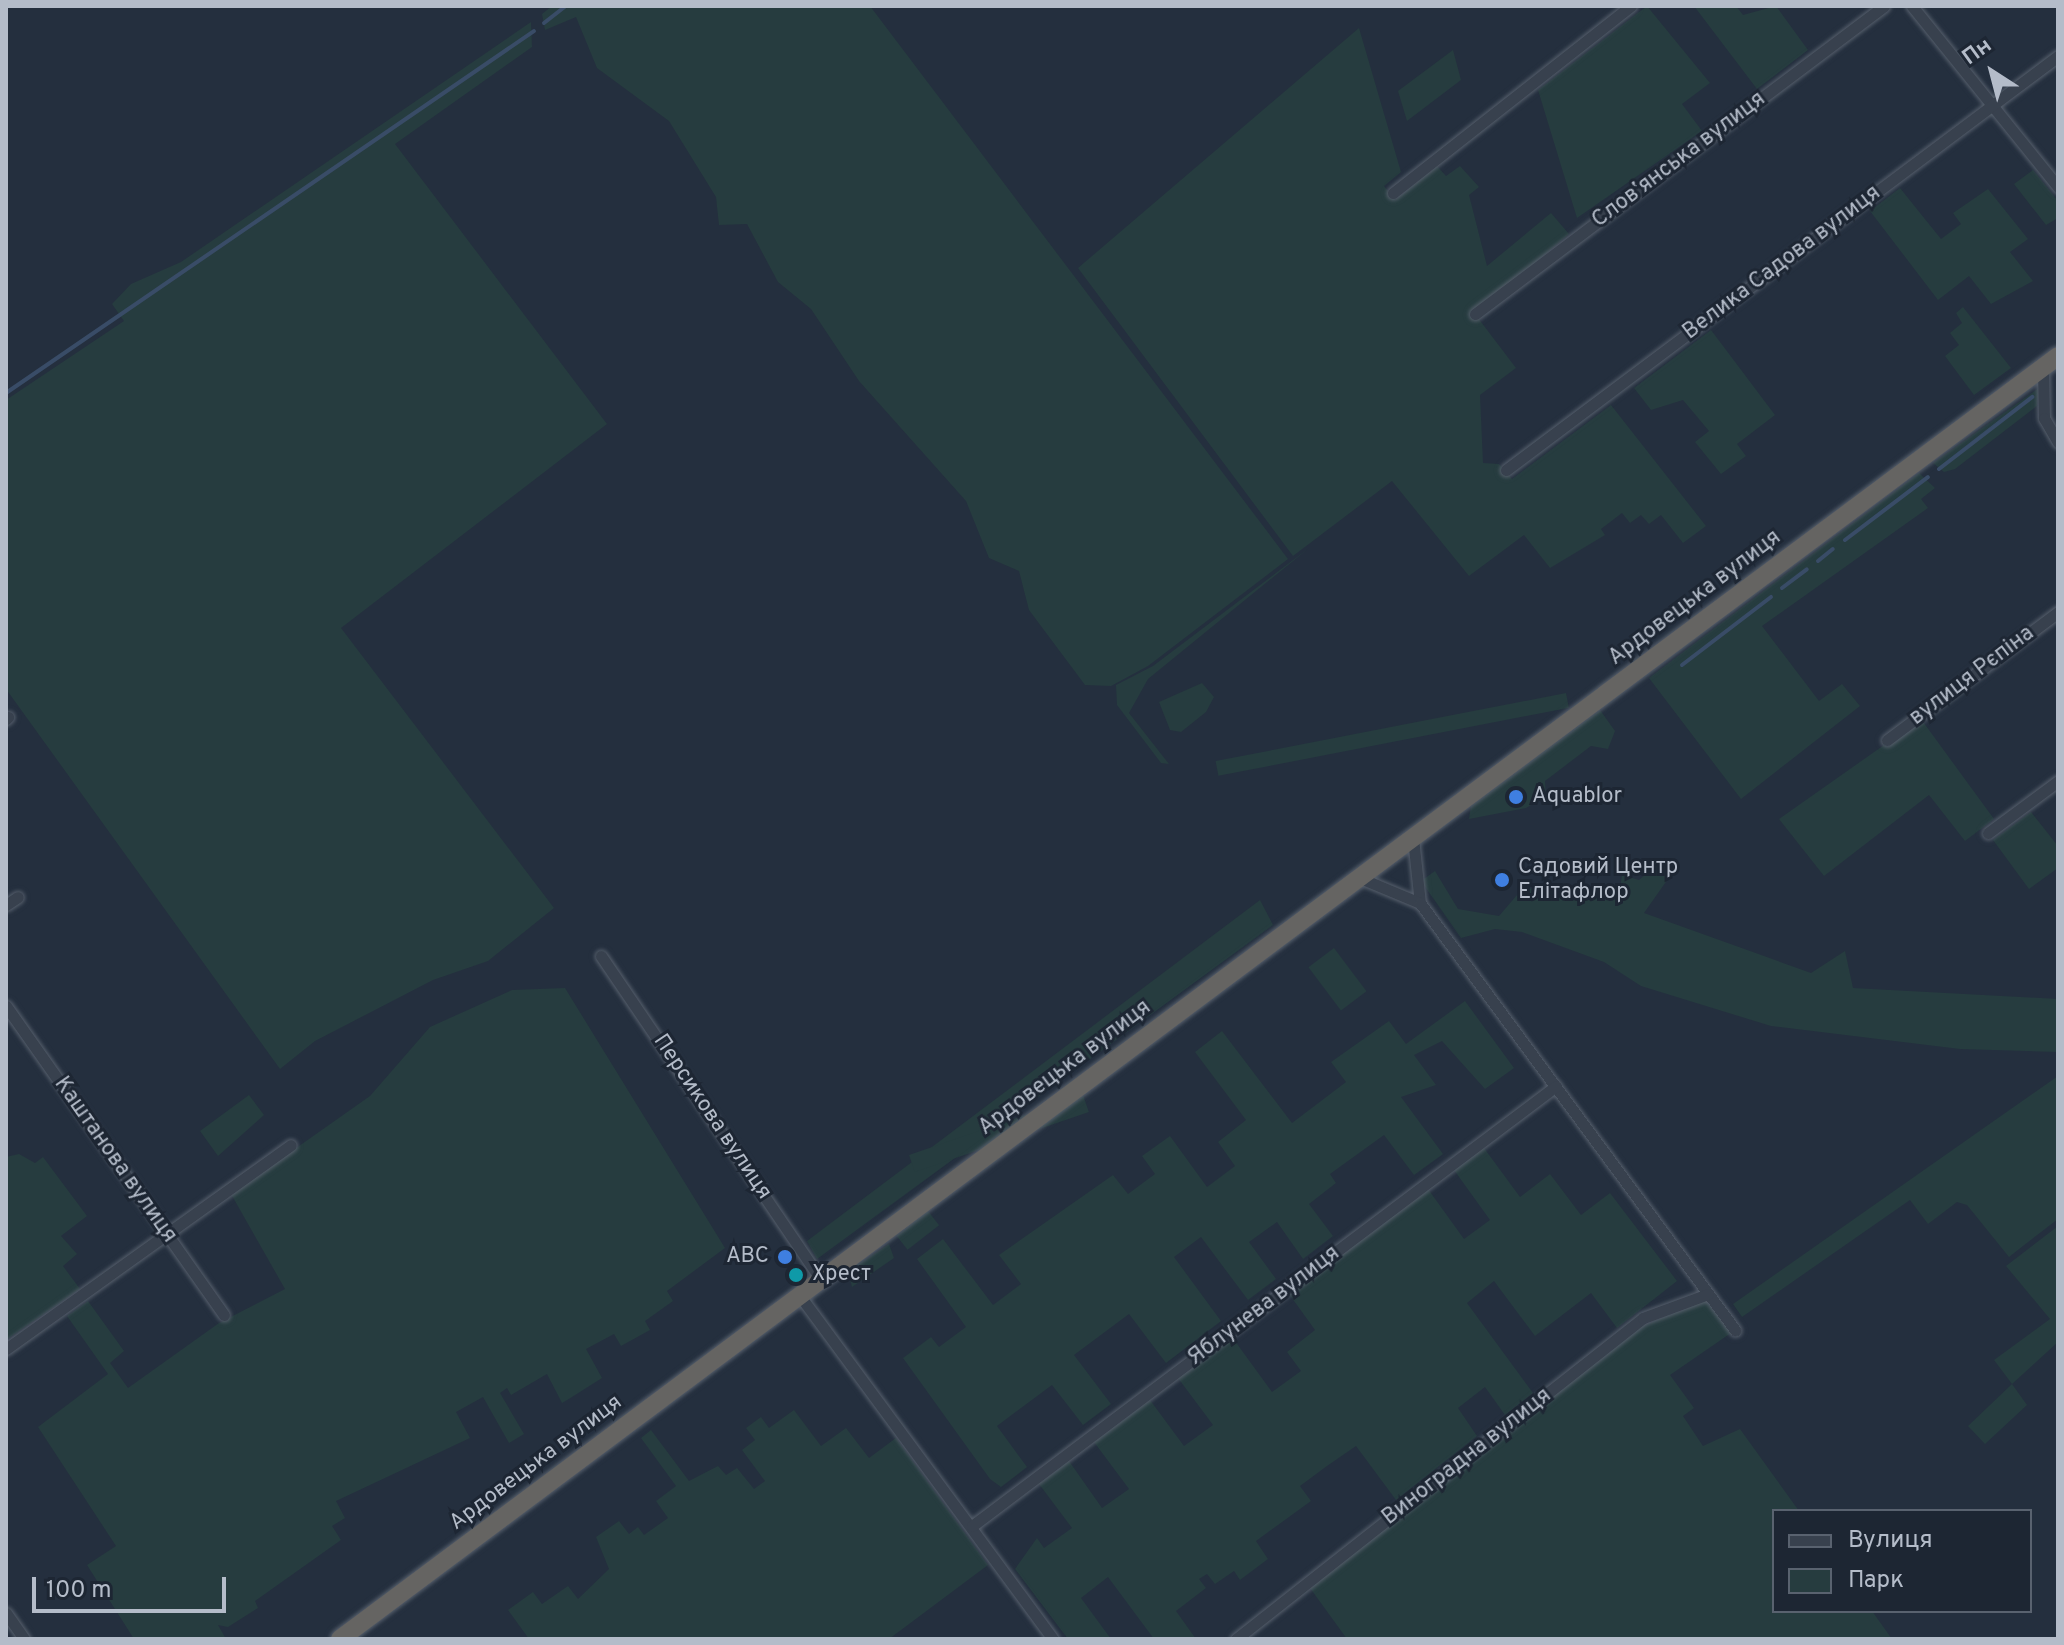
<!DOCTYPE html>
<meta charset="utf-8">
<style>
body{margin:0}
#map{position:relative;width:2064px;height:1645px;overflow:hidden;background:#242f3e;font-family:Overpass,sans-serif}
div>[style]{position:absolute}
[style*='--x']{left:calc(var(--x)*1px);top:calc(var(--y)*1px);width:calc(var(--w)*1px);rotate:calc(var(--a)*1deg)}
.green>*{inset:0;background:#263c3f;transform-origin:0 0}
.stream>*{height:4px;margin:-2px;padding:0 2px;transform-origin:2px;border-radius:2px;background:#394c67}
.roads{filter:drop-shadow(0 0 2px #565f6c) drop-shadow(0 0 2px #565f6c)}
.minor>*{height:11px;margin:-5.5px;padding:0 5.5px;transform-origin:5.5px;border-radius:5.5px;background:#38414e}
.trunk>*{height:18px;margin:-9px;padding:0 9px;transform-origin:9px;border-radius:9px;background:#656462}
.dots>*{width:22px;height:22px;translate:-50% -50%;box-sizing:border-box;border:4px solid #1d2633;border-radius:50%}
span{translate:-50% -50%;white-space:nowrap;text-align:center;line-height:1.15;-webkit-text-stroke:6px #1d2633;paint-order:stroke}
.street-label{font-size:22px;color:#b4bcc9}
.poi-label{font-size:22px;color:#b4bcc9}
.left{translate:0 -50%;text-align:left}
.right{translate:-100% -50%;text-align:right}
.frame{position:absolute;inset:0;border:8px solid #b4bcc9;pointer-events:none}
.legend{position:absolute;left:1772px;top:1509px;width:260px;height:104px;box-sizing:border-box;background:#1d2633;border:2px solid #59626f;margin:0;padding:10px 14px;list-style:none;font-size:24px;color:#b4bcc9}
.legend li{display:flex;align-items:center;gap:16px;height:40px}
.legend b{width:40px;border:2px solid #59626f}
.north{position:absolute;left:1952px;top:32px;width:80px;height:80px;-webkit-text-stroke:6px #1d2633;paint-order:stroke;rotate:324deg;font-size:22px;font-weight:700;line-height:32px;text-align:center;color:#b4bcc9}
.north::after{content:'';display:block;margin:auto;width:28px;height:36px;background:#b4bcc9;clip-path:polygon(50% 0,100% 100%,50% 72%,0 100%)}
.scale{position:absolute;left:32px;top:1577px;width:194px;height:36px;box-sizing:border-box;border:4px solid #b4bcc9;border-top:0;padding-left:10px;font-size:24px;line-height:28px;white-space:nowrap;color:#b4bcc9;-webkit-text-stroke:6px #1d2633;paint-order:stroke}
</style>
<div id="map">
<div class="green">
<i style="clip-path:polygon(552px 6px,870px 6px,1288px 559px,1148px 666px,1111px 686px,1085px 685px,1029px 610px,1019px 571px,989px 558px,966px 501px,859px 381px,811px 309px,778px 282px,747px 224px,719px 225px,716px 197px,669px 121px,597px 68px,576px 17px,545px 30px,542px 14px)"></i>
<i style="clip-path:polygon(1647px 6px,1710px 83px,1682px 104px,1702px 131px,1577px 218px,1538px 90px)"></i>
<i style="clip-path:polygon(1694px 6px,1736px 6px,1743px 15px,1776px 6px,1808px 50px,1757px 89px)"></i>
<i style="clip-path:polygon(531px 22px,532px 47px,395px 144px,607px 424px,341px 628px,554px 908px,488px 961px,433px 980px,315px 1041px,280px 1069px,6px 689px,6px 400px,124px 321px,112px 304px,131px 284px,181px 262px)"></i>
<i style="clip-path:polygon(1359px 28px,1401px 172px,1384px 186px,1395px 200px,1437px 166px,1446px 176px,1460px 166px,1479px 187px,1469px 195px,1487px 266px,1551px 213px,1569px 234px,1475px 314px,1516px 368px,1480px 395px,1483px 463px,1499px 464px,1512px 479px,1611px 405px,1706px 526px,1683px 543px,1661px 515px,1649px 524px,1641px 515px,1630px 523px,1622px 513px,1601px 529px,1605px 535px,1550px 568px,1524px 535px,1469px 576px,1392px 481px,1293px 556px,1078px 268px)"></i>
<i style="clip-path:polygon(1453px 50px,1461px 80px,1407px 121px,1398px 91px)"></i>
<i style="clip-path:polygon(2033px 170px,2058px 201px,2058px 218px,2046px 225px,2014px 184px)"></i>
<i style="clip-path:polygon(1900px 188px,1941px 239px,1961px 224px,1953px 213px,1988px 189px,2028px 239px,2010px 252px,2033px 281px,1991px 304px,1969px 276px,1938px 300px,1870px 211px)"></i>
<i style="clip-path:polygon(1963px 307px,2011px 368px,1974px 395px,1945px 356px,1959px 345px,1950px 333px,1962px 323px,1956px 313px)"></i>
<i style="clip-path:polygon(1711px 330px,1775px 415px,1737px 444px,1746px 456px,1721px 474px,1695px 442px,1709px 431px,1683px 400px,1651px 410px,1634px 388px)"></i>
<i style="clip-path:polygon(2039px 388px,2037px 406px,1955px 469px,1944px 472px,1933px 463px)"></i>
<i style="clip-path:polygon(1919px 473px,1935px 488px,1921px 499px,1928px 508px,1762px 626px,1819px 701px,1842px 684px,1860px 706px,1741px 799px,1649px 678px)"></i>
<i style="clip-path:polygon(1309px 548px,1148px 679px,1129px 713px,1169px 764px,1161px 763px,1117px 705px,1116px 685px,1153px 666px)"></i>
<i style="clip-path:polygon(1202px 683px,1214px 697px,1206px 712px,1181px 732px,1170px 730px,1159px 702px)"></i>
<i style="left:1566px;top:693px;width:15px;height:357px;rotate:79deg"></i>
<i style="clip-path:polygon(1600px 710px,1615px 731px,1608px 749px,1591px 746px,1545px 781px,1546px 796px,1526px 808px,1469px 819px,1471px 806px)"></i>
<i style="clip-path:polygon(1921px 719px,1994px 819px,1965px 841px,1929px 795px,1824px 876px,1779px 819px)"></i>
<i style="clip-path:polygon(2031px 812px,2058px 846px,2058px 868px,2029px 889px,1993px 840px)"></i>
<i style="clip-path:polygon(1663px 859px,1675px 869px,1644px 913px,1811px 973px,1845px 951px,1853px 988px,2058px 999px,2058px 1052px,1960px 1049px,1771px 1026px,1641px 986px,1604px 962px,1522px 932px,1495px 929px,1461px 938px,1421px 881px,1435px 871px,1458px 909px,1499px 916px,1523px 888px,1619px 895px,1622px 875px,1639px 880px)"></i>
<i style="clip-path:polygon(1260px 900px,1273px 925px,817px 1259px,807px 1241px)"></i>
<i style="left:1334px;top:948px;width:54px;height:32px;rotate:53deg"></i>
<i style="clip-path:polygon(565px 988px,725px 1248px,667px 1291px,673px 1301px,645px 1321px,650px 1330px,621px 1346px,614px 1334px,586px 1349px,602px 1378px,572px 1397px,562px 1403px,547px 1374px,511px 1395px,507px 1388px,500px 1393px,524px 1434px,509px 1443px,483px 1397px,456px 1412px,470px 1438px,336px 1501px,345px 1518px,332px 1526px,341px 1540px,255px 1601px,258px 1608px,228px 1627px,218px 1625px,226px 1639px,134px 1639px,87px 1565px,116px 1546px,38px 1427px,108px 1374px,67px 1316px,88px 1301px,124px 1351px,110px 1363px,128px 1388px,219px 1323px,285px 1289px,231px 1194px,370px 1096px,430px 1027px,512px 990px)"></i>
<i style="clip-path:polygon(1465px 1001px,1514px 1068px,1485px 1089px,1442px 1041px,1414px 1055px,1436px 1085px,1401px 1097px,1443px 1154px,1414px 1175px,1384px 1135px,1330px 1174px,1336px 1183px,1309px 1204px,1333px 1236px,1303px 1259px,1277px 1222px,1249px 1242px,1276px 1279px,1248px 1300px,1201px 1237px,1174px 1257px,1221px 1321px,1166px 1363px,1129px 1314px,1074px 1355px,1111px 1404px,1083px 1425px,1052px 1385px,997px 1426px,1027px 1467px,1001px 1487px,990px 1479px,903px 1358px,931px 1337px,939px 1347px,966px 1327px,917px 1259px,943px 1239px,993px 1305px,1021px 1284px,999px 1255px,1113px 1175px,1128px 1194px,1155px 1174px,1142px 1156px,1170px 1136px,1207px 1187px,1235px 1166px,1218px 1142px,1246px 1120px,1195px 1052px,1222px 1031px,1292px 1123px,1346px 1082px,1331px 1062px,1389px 1021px,1406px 1044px)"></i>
<i style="clip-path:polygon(2058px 1076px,2058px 1219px,2023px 1246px,2009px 1257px,1967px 1205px,1957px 1202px,1928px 1224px,1910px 1200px,1742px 1317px,1733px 1304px)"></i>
<i style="clip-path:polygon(249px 1095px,264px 1115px,218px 1156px,200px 1131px)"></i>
<i style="left:1083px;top:1095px;width:18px;height:184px;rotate:71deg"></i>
<i style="clip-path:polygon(1484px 1148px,1520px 1197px,1550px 1174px,1581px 1215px,1610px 1193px,1677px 1281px,1617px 1328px,1591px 1293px,1535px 1336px,1494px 1281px,1467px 1303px,1533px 1393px,1505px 1415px,1485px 1387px,1458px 1408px,1477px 1436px,1396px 1500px,1356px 1446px,1327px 1466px,1300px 1486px,1311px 1501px,1256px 1541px,1268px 1559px,1240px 1580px,1234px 1571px,1215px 1584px,1207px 1574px,1199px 1579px,1206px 1588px,1176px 1611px,1196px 1639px,1154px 1639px,1108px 1577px,1081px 1598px,1111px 1639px,1068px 1639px,1015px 1569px,1037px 1538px,1044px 1548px,1072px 1528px,1039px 1484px,1069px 1461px,1102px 1508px,1129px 1489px,1094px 1442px,1150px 1400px,1184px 1446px,1213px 1425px,1178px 1378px,1232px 1337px,1272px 1392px,1301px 1371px,1287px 1352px,1315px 1330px,1289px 1294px,1428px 1189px,1464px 1239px,1490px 1220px,1454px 1170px)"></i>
<i style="clip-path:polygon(19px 1154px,35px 1163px,43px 1157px,87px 1216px,61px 1236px,77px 1254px,63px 1266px,80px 1289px,6px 1340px,6px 1157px)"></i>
<i style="left:928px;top:1211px;width:18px;height:40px;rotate:52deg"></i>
<i style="clip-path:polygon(2058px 1226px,2058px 1342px,2012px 1384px,2027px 1405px,1985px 1444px,1968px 1426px,2012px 1384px,1994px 1360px,2050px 1319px,2006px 1266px)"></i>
<i style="clip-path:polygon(889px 1244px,894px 1258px,852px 1287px,848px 1271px)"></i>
<i style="clip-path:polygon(1705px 1300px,1731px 1333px,1670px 1375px,1694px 1408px,1683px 1416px,1703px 1446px,1740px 1429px,1799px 1511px,1774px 1511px,1774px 1611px,1872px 1611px,1892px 1639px,1347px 1639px,1310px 1588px,1638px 1328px)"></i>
<i style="clip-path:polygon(794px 1410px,821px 1446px,846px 1428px,869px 1458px,896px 1438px,988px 1565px,889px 1639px,529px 1639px,508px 1610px,533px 1592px,542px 1604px,568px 1586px,578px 1599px,609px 1569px,596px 1537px,619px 1521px,629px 1534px,638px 1527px,644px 1535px,668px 1518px,656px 1501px,676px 1486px,641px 1438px,651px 1430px,689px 1481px,718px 1466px,726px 1475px,737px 1468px,754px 1489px,765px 1481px,742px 1450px,755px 1440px,746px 1428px,761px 1417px,769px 1428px)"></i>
</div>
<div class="stream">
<i style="--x:544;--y:23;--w:28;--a:-38"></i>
<i style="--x:6;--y:393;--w:640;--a:-34.43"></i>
<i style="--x:1939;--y:469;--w:118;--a:-37.7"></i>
<i style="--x:1845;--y:540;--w:104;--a:-37.2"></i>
<i style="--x:1818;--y:561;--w:19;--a:-39"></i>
<i style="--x:1782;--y:588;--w:31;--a:-37"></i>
<i style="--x:1682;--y:665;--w:112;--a:-37.4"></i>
</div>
<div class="roads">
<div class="minor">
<i style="--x:1912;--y:6;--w:233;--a:51.1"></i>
<i style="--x:1393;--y:193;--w:303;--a:-38.2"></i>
<i style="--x:1475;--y:314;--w:512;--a:-36.98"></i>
<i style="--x:2043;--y:367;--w:51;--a:88.9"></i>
<i style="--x:2044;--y:418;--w:28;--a:60"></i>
<i style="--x:1506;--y:470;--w:690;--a:-36.87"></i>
<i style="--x:6;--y:719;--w:3;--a:-45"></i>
<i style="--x:1887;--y:740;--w:214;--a:-36.8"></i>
<i style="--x:1988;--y:833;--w:87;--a:-36.6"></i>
<i style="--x:1413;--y:838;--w:65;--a:83.9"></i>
<i style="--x:1360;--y:878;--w:65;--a:22.6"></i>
<i style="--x:1420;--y:903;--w:531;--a:53.58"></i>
<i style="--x:6;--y:905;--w:14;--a:-34"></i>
<i style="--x:601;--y:956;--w:392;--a:55.8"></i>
<i style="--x:6;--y:1006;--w:378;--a:54.8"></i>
<i style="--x:800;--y:1296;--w:426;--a:53.6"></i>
<i style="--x:6;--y:1349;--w:350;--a:-35.6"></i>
<i style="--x:972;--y:1526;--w:731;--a:-37"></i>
<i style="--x:6;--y:1613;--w:32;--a:55"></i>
<i style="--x:1236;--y:1639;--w:518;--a:-38.26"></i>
<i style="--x:1643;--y:1318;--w:69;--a:-20.3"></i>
</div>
<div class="trunk">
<i style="--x:340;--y:1639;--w:2144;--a:-36.75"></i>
</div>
</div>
<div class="dots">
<i style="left:1516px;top:797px;background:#3f7fe0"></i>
<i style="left:1502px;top:880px;background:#3f7fe0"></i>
<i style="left:785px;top:1257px;background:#3f7fe0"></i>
<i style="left:796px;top:1275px;background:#0f9aa8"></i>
</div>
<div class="street-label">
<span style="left:1679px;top:160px;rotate:-37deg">Словʼянська вулиця</span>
<span style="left:1782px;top:263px;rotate:-37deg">Велика Садова вулиця</span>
<span style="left:1695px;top:598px;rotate:-37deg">Ардовецька вулиця</span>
<span style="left:1972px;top:676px;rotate:-37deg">вулиця Рєпіна</span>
<span style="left:1065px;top:1068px;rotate:-37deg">Ардовецька вулиця</span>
<span style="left:712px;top:1117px;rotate:56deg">Персикова вулиця</span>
<span style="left:115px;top:1160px;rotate:55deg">Каштанова вулиця</span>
<span style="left:1264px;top:1306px;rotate:-37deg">Яблунева вулиця</span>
<span style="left:1467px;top:1457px;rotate:-38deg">Виноградна вулиця</span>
<span style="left:536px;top:1463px;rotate:-37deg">Ардовецька вулиця</span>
</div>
<div class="poi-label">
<span class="left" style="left:1532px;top:797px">Aquablor</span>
<span class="left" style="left:1518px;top:880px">Садовий Центр<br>Елітафлор</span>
<span class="right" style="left:769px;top:1257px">ABC</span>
<span class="left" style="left:812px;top:1275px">Хрест</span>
</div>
<div class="frame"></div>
<ul class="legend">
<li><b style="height:10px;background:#38414e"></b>Вулиця</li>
<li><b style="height:22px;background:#263c3f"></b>Парк</li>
</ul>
<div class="north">Пн</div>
<div class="scale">100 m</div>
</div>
